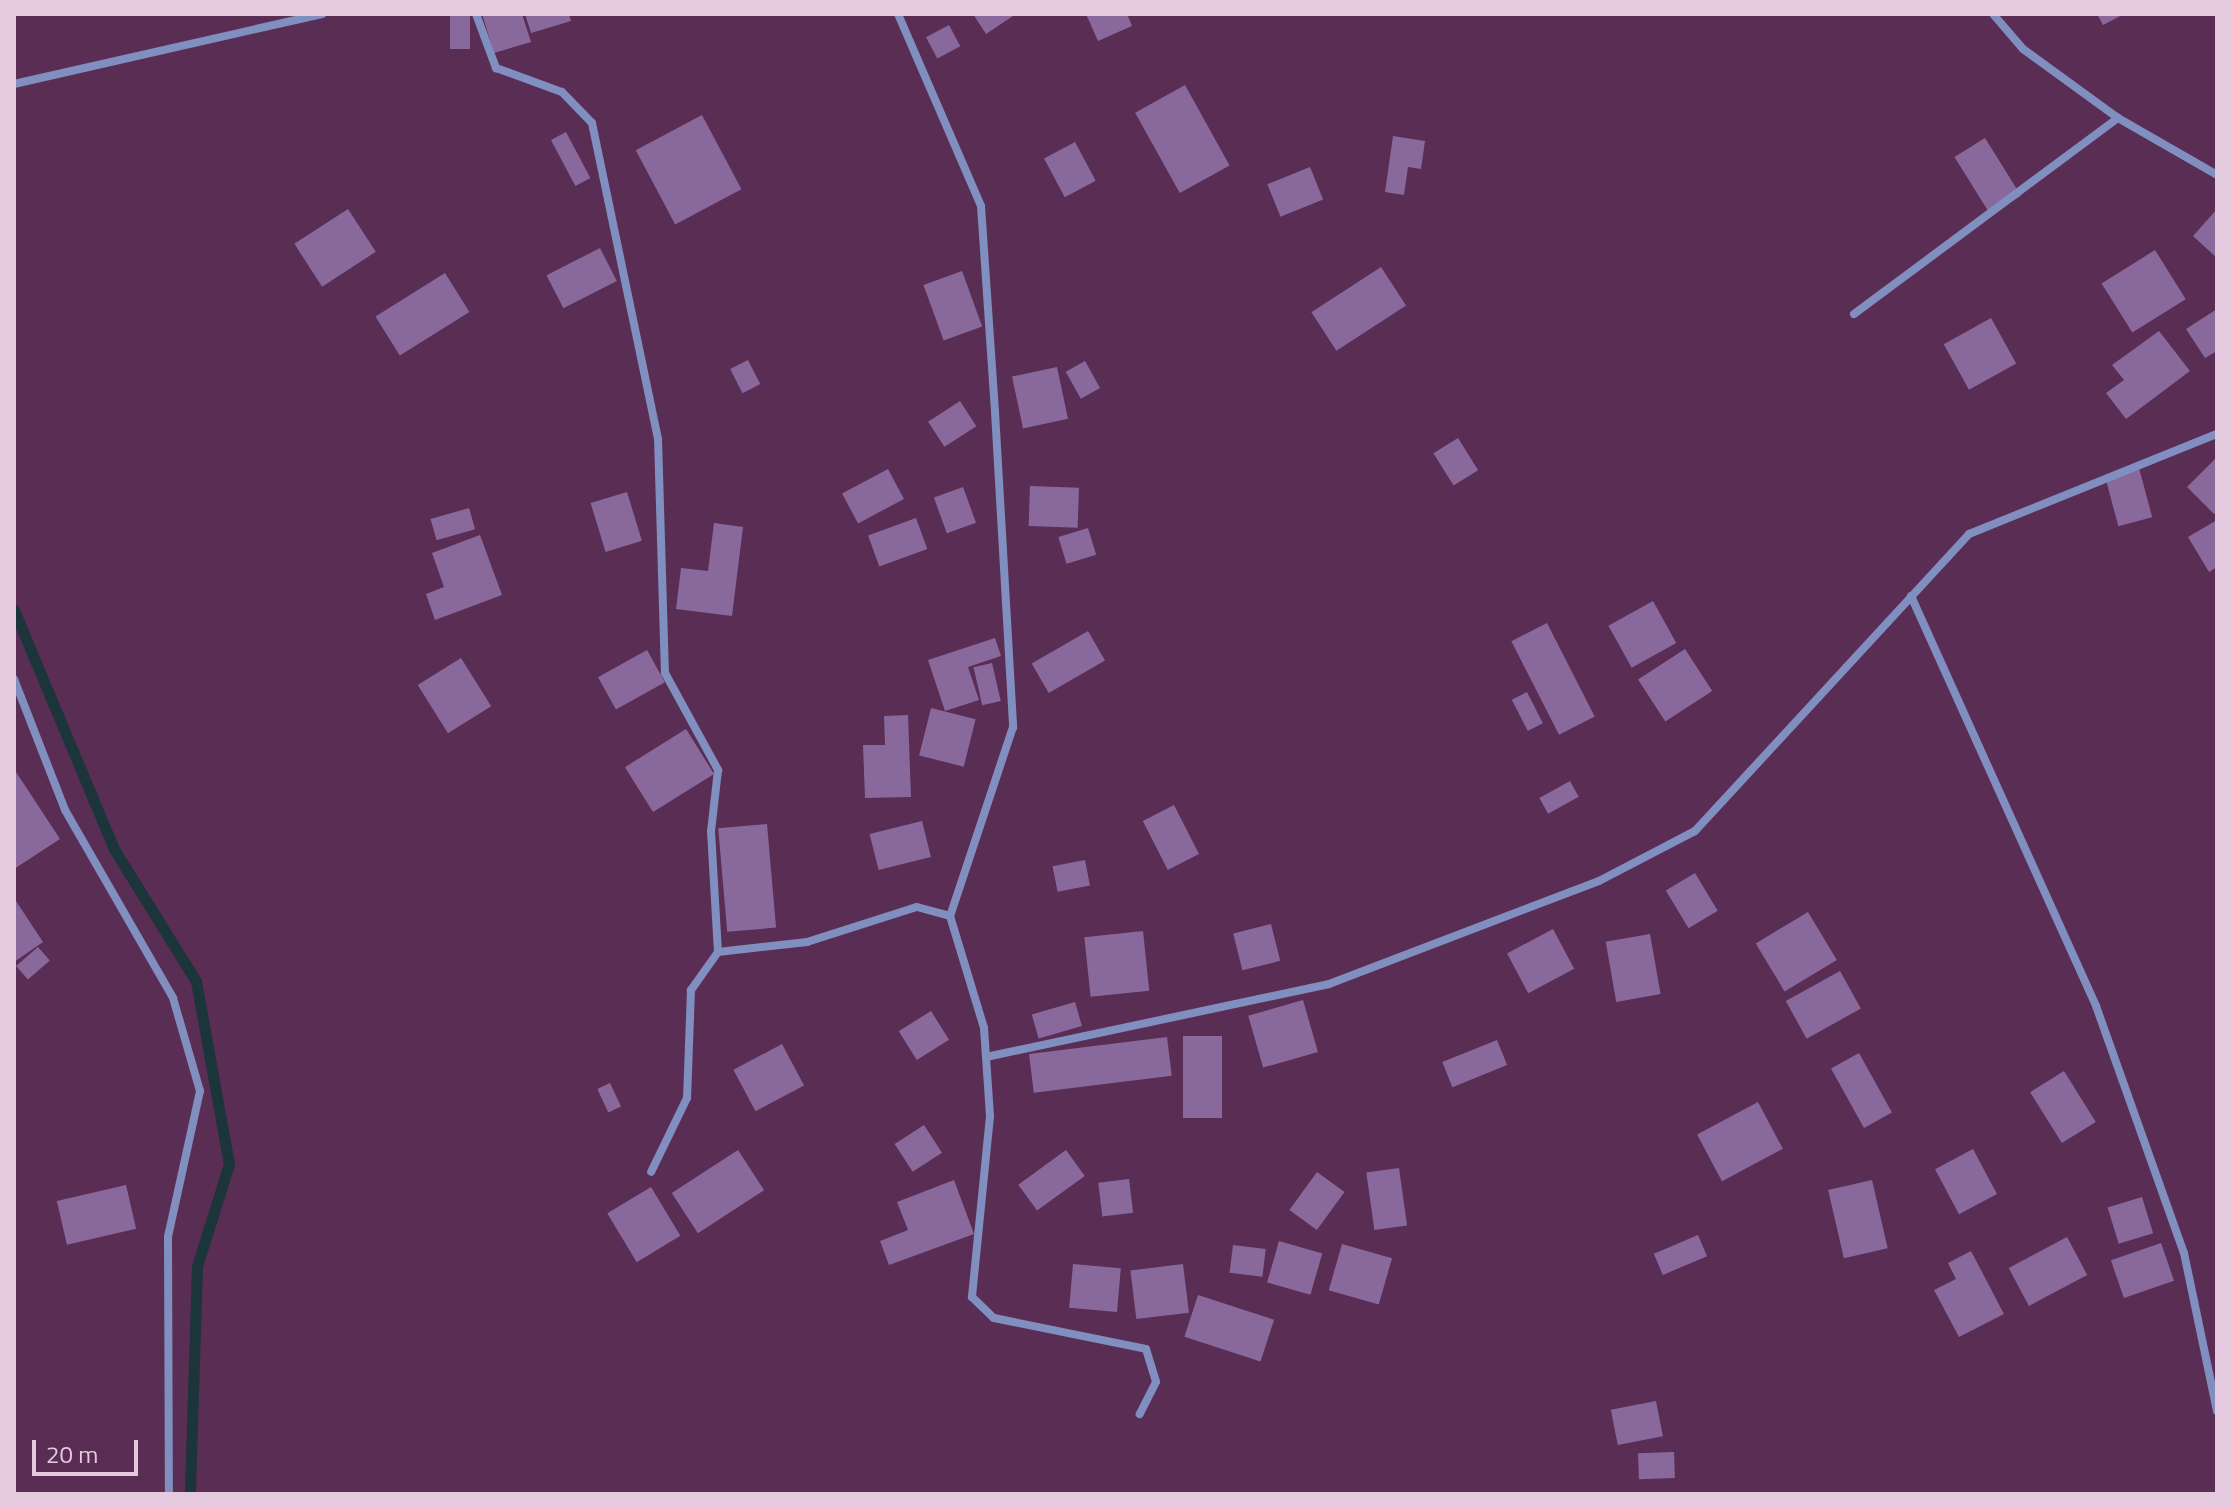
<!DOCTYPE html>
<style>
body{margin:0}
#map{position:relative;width:2231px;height:1508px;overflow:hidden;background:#5a2d54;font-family:"Titillium Web",sans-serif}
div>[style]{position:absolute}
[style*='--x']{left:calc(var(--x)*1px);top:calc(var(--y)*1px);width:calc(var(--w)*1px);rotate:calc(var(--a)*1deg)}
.stream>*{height:11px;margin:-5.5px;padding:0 5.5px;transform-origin:5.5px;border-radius:5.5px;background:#1b353b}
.building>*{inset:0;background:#89699c;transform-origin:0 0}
.street>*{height:8px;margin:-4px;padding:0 4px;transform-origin:4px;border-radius:4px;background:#808ec0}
span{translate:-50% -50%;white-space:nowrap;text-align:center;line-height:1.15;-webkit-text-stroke:7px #5a2d54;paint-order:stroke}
.frame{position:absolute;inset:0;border:16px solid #e4c9df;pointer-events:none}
.scale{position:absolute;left:32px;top:1440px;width:106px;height:36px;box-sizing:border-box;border:4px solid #e4c9df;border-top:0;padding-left:10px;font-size:24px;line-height:28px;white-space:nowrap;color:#e4c9df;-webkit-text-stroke:6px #5a2d54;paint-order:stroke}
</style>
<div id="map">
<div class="stream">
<i style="--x:14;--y:610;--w:259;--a:67.3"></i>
<i style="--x:114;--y:849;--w:155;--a:58.2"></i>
<i style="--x:196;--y:981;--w:186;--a:79.8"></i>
<i style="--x:229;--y:1164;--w:107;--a:107.4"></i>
<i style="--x:197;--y:1266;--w:228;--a:91.8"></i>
</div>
<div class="building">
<i style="left:450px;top:14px;width:20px;height:35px"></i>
<i style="clip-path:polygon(482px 14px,522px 14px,531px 42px,494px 53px)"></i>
<i style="clip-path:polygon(525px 14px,569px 14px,571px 21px,531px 33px)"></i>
<i style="clip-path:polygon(973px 14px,1016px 14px,986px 34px)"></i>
<i style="clip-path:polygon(1086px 14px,1127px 14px,1132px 26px,1098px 41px)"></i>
<i style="clip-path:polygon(2097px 14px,2124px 14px,2103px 25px)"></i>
<i style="left:949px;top:25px;width:24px;height:26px;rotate:62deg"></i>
<i style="left:1185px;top:85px;width:92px;height:57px;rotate:61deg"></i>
<i style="left:702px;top:115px;width:84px;height:75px;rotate:62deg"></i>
<i style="left:566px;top:132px;width:52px;height:17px;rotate:62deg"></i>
<i style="clip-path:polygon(1393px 136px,1425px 141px,1421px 169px,1408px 167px,1404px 195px,1385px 192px)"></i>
<i style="left:1985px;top:138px;width:68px;height:36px;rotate:58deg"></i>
<i style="left:1075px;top:142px;width:44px;height:35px;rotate:62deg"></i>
<i style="left:1310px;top:167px;width:35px;height:46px;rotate:68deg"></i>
<i style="left:348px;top:209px;width:51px;height:64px;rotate:57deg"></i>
<i style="clip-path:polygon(2217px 209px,2217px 258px,2193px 236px)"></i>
<i style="left:600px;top:248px;width:37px;height:60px;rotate:63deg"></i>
<i style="left:2155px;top:250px;width:58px;height:63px;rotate:58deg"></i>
<i style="left:1381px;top:267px;width:46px;height:83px;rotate:57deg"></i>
<i style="left:962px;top:271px;width:59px;height:41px;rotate:70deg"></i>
<i style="left:445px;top:273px;width:46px;height:82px;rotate:58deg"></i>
<i style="clip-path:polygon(2217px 309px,2217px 351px,2205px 358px,2186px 329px)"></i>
<i style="left:1991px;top:318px;width:52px;height:54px;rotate:61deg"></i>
<i style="clip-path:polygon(2159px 331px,2190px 371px,2126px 419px,2106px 393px,2124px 380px,2112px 365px)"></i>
<i style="left:748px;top:360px;width:27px;height:20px;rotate:63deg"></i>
<i style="left:1085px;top:361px;width:31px;height:22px;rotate:61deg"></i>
<i style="left:1057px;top:367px;width:53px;height:46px;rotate:78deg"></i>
<i style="left:960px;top:401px;width:30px;height:38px;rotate:57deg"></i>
<i style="left:1458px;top:438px;width:38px;height:29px;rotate:58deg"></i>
<i style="clip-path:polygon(2217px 457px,2217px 512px,2214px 514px,2187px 487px)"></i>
<i style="left:2139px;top:468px;width:51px;height:35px;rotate:75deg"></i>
<i style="left:888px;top:469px;width:34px;height:52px;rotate:62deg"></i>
<i style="left:1030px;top:486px;width:49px;height:40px;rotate:2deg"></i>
<i style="left:963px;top:487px;width:38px;height:31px;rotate:70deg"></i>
<i style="left:627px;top:492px;width:51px;height:38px;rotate:73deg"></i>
<i style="left:469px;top:508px;width:22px;height:40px;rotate:74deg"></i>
<i style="left:916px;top:518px;width:33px;height:51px;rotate:70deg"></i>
<i style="clip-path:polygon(2217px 520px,2217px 567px,2209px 572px,2188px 537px)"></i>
<i style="clip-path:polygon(714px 523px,743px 527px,732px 616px,676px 609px,681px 568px,708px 571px)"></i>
<i style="left:1088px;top:528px;width:28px;height:31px;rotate:73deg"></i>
<i style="clip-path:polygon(480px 535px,502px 595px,435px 620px,426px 594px,444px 587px,432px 553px)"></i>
<i style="left:1653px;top:601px;width:48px;height:51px;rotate:61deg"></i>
<i style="left:1547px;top:623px;width:105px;height:40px;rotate:63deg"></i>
<i style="left:1088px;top:631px;width:34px;height:65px;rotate:60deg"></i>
<i style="clip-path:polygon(995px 638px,1001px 656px,968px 667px,979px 700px,945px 711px,928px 660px)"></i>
<i style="left:1685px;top:649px;width:50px;height:56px;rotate:57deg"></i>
<i style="left:647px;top:650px;width:37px;height:56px;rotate:61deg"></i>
<i style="left:461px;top:658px;width:57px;height:51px;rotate:58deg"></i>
<i style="left:992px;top:663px;width:39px;height:19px;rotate:77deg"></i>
<i style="left:1527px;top:692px;width:35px;height:17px;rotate:63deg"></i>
<i style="left:931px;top:708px;width:46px;height:49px;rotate:14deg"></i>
<i style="clip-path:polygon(908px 715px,911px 797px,865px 798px,863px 745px,885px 745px,884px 716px)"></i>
<i style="left:686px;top:729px;width:53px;height:72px;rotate:58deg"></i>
<i style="clip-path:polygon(16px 772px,60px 839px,14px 869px,14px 774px)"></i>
<i style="left:1570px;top:781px;width:18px;height:35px;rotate:61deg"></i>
<i style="left:1174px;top:805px;width:55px;height:35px;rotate:63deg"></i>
<i style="left:922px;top:821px;width:37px;height:54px;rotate:76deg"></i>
<i style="left:767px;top:824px;width:104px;height:49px;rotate:85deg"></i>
<i style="left:1085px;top:860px;width:26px;height:33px;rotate:79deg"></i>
<i style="left:1695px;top:873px;width:44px;height:34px;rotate:59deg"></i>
<i style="clip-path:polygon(14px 898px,43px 942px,14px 962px)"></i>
<i style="left:1808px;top:912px;width:56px;height:61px;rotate:59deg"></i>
<i style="left:1271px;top:924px;width:38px;height:39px;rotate:76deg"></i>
<i style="left:1553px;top:929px;width:45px;height:52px;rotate:62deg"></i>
<i style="left:1143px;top:931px;width:60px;height:59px;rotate:84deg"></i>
<i style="left:1650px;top:934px;width:61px;height:45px;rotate:80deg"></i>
<i style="left:38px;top:947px;width:18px;height:29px;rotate:49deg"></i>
<i style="left:1840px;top:971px;width:43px;height:62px;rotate:61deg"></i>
<i style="left:1303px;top:1000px;width:54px;height:57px;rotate:74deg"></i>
<i style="left:1075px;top:1002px;width:25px;height:45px;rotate:74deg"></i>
<i style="left:931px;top:1011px;width:34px;height:38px;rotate:58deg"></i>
<i style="left:1183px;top:1036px;width:39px;height:82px"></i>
<i style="left:1167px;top:1037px;width:39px;height:139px;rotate:83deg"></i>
<i style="left:1497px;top:1040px;width:27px;height:59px;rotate:68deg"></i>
<i style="left:782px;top:1044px;width:47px;height:55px;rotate:62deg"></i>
<i style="left:1859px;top:1053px;width:68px;height:32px;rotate:61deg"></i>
<i style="left:2064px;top:1071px;width:60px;height:40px;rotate:58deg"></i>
<i style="left:610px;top:1083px;width:26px;height:14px;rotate:65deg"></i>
<i style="left:1758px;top:1102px;width:53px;height:69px;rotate:62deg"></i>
<i style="left:924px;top:1125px;width:33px;height:35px;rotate:57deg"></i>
<i style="left:1973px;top:1149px;width:51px;height:43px;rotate:62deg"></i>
<i style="left:738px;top:1150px;width:48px;height:79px;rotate:57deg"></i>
<i style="left:1066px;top:1150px;width:32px;height:59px;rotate:54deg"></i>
<i style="left:1399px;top:1168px;width:58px;height:33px;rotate:82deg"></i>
<i style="left:1317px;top:1172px;width:34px;height:47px;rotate:36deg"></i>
<i style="left:1129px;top:1179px;width:34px;height:31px;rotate:83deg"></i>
<i style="clip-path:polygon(954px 1180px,974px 1234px,889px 1265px,880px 1241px,908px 1230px,897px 1202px)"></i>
<i style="left:1872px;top:1180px;width:70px;height:45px;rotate:77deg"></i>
<i style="left:126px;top:1185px;width:45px;height:71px;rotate:77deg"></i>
<i style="left:651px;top:1187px;width:57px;height:51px;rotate:59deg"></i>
<i style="left:2142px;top:1197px;width:38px;height:36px;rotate:73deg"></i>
<i style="left:1698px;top:1235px;width:23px;height:48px;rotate:67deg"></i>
<i style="left:2067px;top:1237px;width:43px;height:66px;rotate:62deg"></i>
<i style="left:1279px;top:1241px;width:45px;height:43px;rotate:16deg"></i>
<i style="left:2161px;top:1243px;width:40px;height:53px;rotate:71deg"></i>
<i style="left:1342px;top:1244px;width:52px;height:48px;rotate:16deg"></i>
<i style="left:1233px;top:1245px;width:33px;height:28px;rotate:7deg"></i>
<i style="clip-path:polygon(1971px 1251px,2004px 1314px,1959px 1337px,1934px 1290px,1956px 1279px,1948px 1263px)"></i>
<i style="left:1073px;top:1264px;width:48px;height:44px;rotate:5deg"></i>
<i style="left:1183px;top:1264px;width:49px;height:53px;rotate:83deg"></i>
<i style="left:1198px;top:1295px;width:80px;height:44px;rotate:18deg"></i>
<i style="left:1656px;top:1401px;width:36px;height:46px;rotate:79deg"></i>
<i style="left:1674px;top:1452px;width:26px;height:36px;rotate:88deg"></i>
</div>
<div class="street">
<i style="--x:476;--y:14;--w:58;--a:69.7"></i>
<i style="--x:496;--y:68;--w:70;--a:20"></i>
<i style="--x:562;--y:92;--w:43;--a:45.9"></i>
<i style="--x:592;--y:123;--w:323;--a:78.2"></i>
<i style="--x:658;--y:439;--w:234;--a:88.3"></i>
<i style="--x:665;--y:673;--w:111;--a:61.3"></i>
<i style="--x:718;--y:770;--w:61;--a:96.5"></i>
<i style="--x:711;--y:831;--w:121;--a:86.7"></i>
<i style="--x:718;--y:952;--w:47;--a:125.4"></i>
<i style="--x:691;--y:990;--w:108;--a:92.1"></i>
<i style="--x:687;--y:1098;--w:82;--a:115.9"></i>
<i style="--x:898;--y:14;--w:209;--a:66.6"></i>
<i style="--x:981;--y:206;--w:206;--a:86.1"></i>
<i style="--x:995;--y:412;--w:316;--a:86.7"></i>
<i style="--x:1013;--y:727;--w:199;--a:108.4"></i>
<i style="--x:1993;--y:14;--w:46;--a:49.4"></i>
<i style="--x:2023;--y:49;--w:117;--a:36"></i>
<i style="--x:2118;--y:118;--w:114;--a:29.9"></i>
<i style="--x:14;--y:84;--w:316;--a:-12.8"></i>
<i style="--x:1854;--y:314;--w:329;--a:-36.6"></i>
<i style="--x:1911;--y:596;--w:450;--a:65.7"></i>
<i style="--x:2096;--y:1006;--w:262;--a:70.4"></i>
<i style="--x:2184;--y:1253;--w:161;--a:78.2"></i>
<i style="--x:14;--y:679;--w:141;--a:68.7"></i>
<i style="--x:65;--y:810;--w:217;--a:60.1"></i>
<i style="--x:173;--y:998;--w:97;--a:73.8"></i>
<i style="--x:200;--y:1091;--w:149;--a:102.4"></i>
<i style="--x:168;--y:1237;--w:257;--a:89.8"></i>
<i style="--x:718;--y:952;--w:90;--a:-6.4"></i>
<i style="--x:807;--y:942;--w:115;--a:-17.7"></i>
<i style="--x:917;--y:907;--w:34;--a:15"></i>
<i style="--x:950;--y:916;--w:117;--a:73.1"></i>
<i style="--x:984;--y:1028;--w:88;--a:86.1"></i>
<i style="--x:990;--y:1116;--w:182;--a:95.7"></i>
<i style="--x:972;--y:1297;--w:30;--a:44"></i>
<i style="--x:994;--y:1318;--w:155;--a:11.5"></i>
<i style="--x:1146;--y:1349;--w:34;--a:73"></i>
<i style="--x:1156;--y:1382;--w:36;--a:117"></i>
<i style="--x:986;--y:1057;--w:351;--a:-12"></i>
<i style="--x:1329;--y:984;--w:289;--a:-20.9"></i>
<i style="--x:1599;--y:881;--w:108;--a:-27.5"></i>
<i style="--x:1695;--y:831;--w:404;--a:-47.3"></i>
<i style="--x:1969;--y:534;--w:267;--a:-22"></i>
</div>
<div class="frame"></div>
<div class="scale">20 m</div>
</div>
